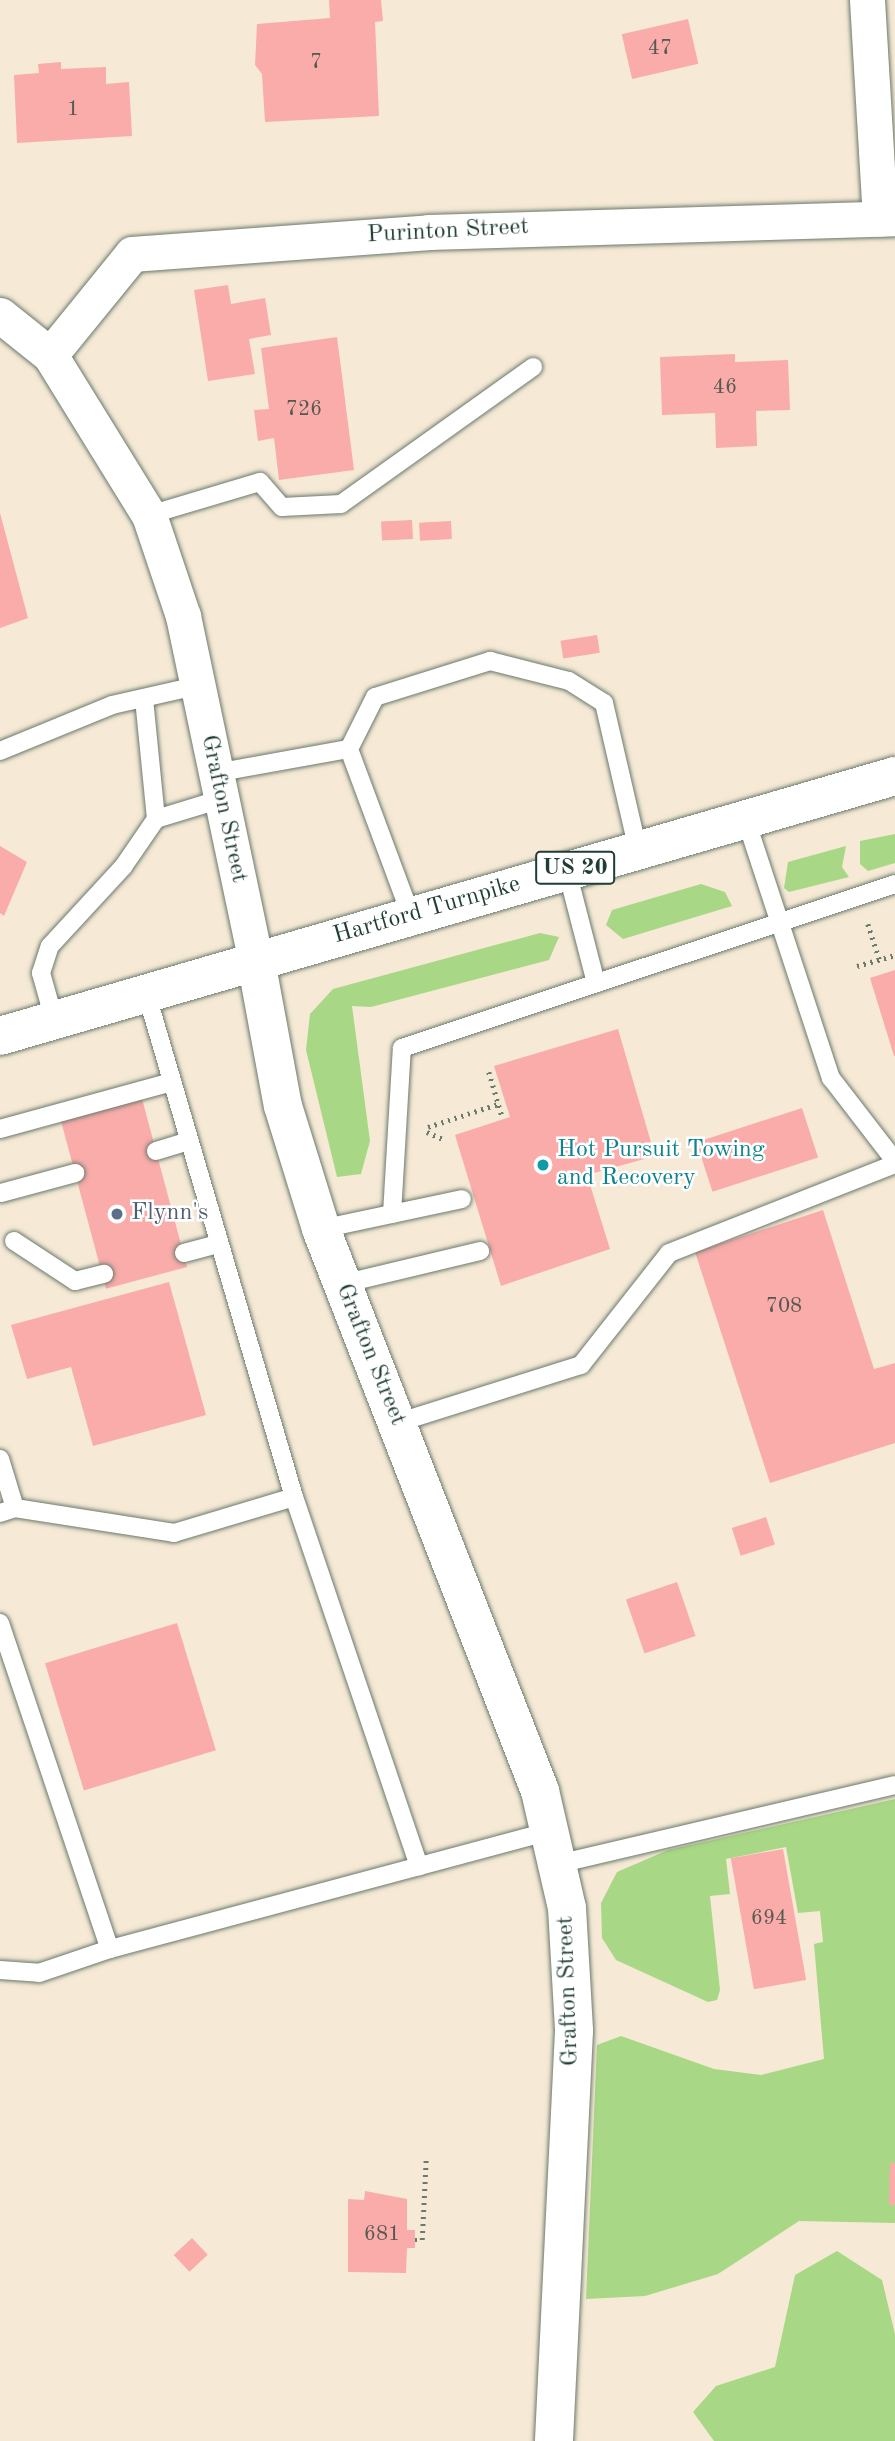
<!DOCTYPE html>
<style>
body{margin:0}
#map{position:relative;width:895px;height:2441px;overflow:hidden;background:#f6ead6;font-family:"Old Standard TT",serif}
div>[style]{position:absolute}
[style*='--x']{left:calc(var(--x)*1px);top:calc(var(--y)*1px);width:calc(var(--w)*1px);rotate:calc(var(--a)*1deg)}
.green>*{inset:0;background:#a8d785}
.building>*{inset:0;background:#f9aca9;transform-origin:0 0}
.path>*{height:4.5px;margin-top:-2.25px;transform-origin:0;background:repeating-linear-gradient(90deg,#6a7a6d 0 2px,transparent 0 7px)}
.roads{filter:drop-shadow(0 0 2px #6a7a6d) drop-shadow(0 0 2px #6a7a6d)}
.lane>*{height:18px;margin:-9px;padding:0 9px;transform-origin:9px;border-radius:9px;background:#fff}
.street>*{height:35px;margin:-17.5px;padding:0 17.5px;transform-origin:17.5px;border-radius:17.5px;background:#fff}
.secondary>*{height:38px;margin:-19px;padding:0 19px;transform-origin:19px;border-radius:19px;background:#fff}
.primary>*{height:38px;margin:-19px;padding:0 19px;transform-origin:19px;border-radius:19px;background:#fff}
.dots>*{width:19px;height:19px;translate:-50% -50%;box-sizing:border-box;border:4px solid #fff;border-radius:50%}
span{translate:-50% -50%;white-space:nowrap;text-align:center;line-height:1.15;-webkit-text-stroke:5px #fff;paint-order:stroke}
.number-label{font-size:21px;color:#565951}
.number-label span{-webkit-text-stroke-width:0}
.shield-label span{padding:2px 5px;background:#fff;border:2px solid;border-radius:5px;-webkit-text-stroke-width:0}
.shield-label{font-size:23px;color:#1f3d34;font-weight:700}
.street-label{font-size:24px;color:#1f3d34}
.culture-label{font-size:24px;color:#0d838f}
.left{translate:0 -50%;text-align:left}
.service-label{font-size:24px;color:#4e5e75}
</style>
<div id="map">
<div class="green">
<i style="clip-path:polygon(895px 834px,895px 863px,868px 871px,860px 864px,860px 841px)"></i>
<i style="clip-path:polygon(846px 846px,842px 867px,849px 877px,789px 892px,784px 888px,788px 862px)"></i>
<i style="clip-path:polygon(701px 884px,725px 892px,732px 906px,623px 939px,606px 925px,612px 910px)"></i>
<i style="clip-path:polygon(540px 933px,559px 937px,549px 960px,371px 1007px,352px 1006px,370px 1141px,361px 1174px,337px 1177px,306px 1050px,310px 1014px,333px 989px)"></i>
<i style="clip-path:polygon(895px 1799px,895px 2223px,799px 2221px,718px 2274px,645px 2296px,586px 2299px,597px 2045px,621px 2036px,714px 2069px,761px 2075px,824px 2059px,814px 1944px,823px 1942px,820px 1911px,798px 1913px,786px 1847px,726px 1859px,730px 1894px,710px 1896px,720px 1990px,717px 2000px,708px 2002px,616px 1960px,602px 1938px,601px 1903px,617px 1872px,668px 1850px)"></i>
<i style="clip-path:polygon(837px 2251px,882px 2280px,895px 2334px,895px 2441px,714px 2441px,693px 2412px,716px 2386px,775px 2367px,795px 2275px)"></i>
</div>
<div class="building">
<i style="clip-path:polygon(329px 0,381px 0,383px 21px,375px 22px,379px 116px,265px 122px,262px 74px,255px 65px,257px 24px,330px 18px)"></i>
<i style="left:688px;top:19px;width:46px;height:68px;rotate:77deg"></i>
<i style="clip-path:polygon(61px 62px,61px 69px,106px 67px,106px 84px,129px 82px,132px 136px,17px 143px,14px 75px,39px 73px,38px 64px)"></i>
<i style="clip-path:polygon(228px 285px,231px 304px,265px 298px,271px 335px,249px 339px,255px 374px,208px 381px,194px 290px)"></i>
<i style="clip-path:polygon(337px 337px,354px 470px,279px 480px,274px 438px,258px 441px,254px 410px,269px 409px,261px 348px)"></i>
<i style="clip-path:polygon(735px 354px,735px 362px,788px 360px,790px 410px,756px 411px,757px 446px,716px 448px,715px 413px,662px 415px,660px 357px)"></i>
<i style="clip-path:polygon(0 513px,28px 618px,0 628px)"></i>
<i style="left:412px;top:520px;width:19px;height:31px;rotate:87deg"></i>
<i style="left:451px;top:521px;width:18px;height:32px;rotate:87deg"></i>
<i style="left:597px;top:635px;width:18px;height:37px;rotate:81deg"></i>
<i style="clip-path:polygon(0 846px,27px 862px,4px 916px,0 913px)"></i>
<i style="clip-path:polygon(895px 970px,895px 1056px,894px 1056px,870px 978px)"></i>
<i style="clip-path:polygon(618px 1029px,655px 1156px,587px 1175px,610px 1249px,501px 1286px,455px 1135px,510px 1117px,494px 1066px)"></i>
<i style="left:141px;top:1095px;width:178px;height:84px;rotate:75deg"></i>
<i style="left:802px;top:1108px;width:52px;height:111px;rotate:72deg"></i>
<i style="clip-path:polygon(823px 1210px,874px 1369px,895px 1363px,895px 1443px,770px 1483px,695px 1252px)"></i>
<i style="clip-path:polygon(169px 1282px,206px 1415px,93px 1446px,71px 1367px,27px 1379px,11px 1325px)"></i>
<i style="left:766px;top:1517px;width:29px;height:36px;rotate:72deg"></i>
<i style="left:677px;top:1582px;width:57px;height:54px;rotate:71deg"></i>
<i style="left:177px;top:1623px;width:133px;height:138px;rotate:73deg"></i>
<i style="left:783px;top:1849px;width:133px;height:53px;rotate:80deg"></i>
<i style="clip-path:polygon(890px 2163px,895px 2163px,895px 2205px,889px 2205px)"></i>
<i style="clip-path:polygon(365px 2191px,407px 2199px,407px 2230px,415px 2230px,415px 2248px,407px 2248px,406px 2273px,348px 2272px,348px 2199px,364px 2200px)"></i>
<i style="left:192px;top:2238px;width:23px;height:25px;rotate:47deg"></i>
</div>
<div class="path">
<i style="--x:868;--y:924;--w:38;--a:72"></i>
<i style="--x:857;--y:966;--w:40;--a:-16"></i>
<i style="--x:489;--y:1072;--w:46;--a:73.5"></i>
<i style="--x:428;--y:1127;--w:74;--a:-18.2"></i>
<i style="--x:427;--y:1132;--w:20;--a:24"></i>
<i style="--x:415;--y:2240;--w:7;--a:0"></i>
<i style="--x:422;--y:2240;--w:83;--a:-87.2"></i>
</div>
<div class="roads">
<div class="lane">
<i style="--x:149;--y:515;--w:116;--a:-16.6"></i>
<i style="--x:260;--y:482;--w:33;--a:49"></i>
<i style="--x:282;--y:507;--w:59;--a:-2.9"></i>
<i style="--x:341;--y:504;--w:236;--a:-35.5"></i>
<i style="--x:349;--y:749;--w:58;--a:-63.4"></i>
<i style="--x:375;--y:697;--w:121;--a:-17.4"></i>
<i style="--x:490;--y:661;--w:81;--a:14.2"></i>
<i style="--x:569;--y:681;--w:41;--a:32.2"></i>
<i style="--x:604;--y:703;--w:151;--a:77"></i>
<i style="--x:0;--y:751;--w:121;--a:-22.3"></i>
<i style="--x:112;--y:705;--w:86;--a:-12.7"></i>
<i style="--x:215;--y:773;--w:136;--a:-10.2"></i>
<i style="--x:349;--y:749;--w:178;--a:69.6"></i>
<i style="--x:156;--y:819;--w:69;--a:-16.9"></i>
<i style="--x:746;--y:820;--w:272;--a:71.8"></i>
<i style="--x:831;--y:1078;--w:105;--a:52.4"></i>
<i style="--x:567;--y:871;--w:116;--a:75.5"></i>
<i style="--x:146;--y:992;--w:526;--a:73.67"></i>
<i style="--x:54;--y:1019;--w:48;--a:-105.8"></i>
<i style="--x:41;--y:973;--w:28;--a:-72"></i>
<i style="--x:50;--y:946;--w:108;--a:-47.3"></i>
<i style="--x:123;--y:867;--w:58;--a:-55.5"></i>
<i style="--x:156;--y:819;--w:121;--a:-95.7"></i>
<i style="--x:0;--y:1129;--w:178;--a:-15.3"></i>
<i style="--x:156;--y:1151;--w:34;--a:-17"></i>
<i style="--x:1;--y:1193;--w:77;--a:-15.1"></i>
<i style="--x:392;--y:1214;--w:166;--a:-86.6"></i>
<i style="--x:402;--y:1048;--w:520;--a:-18.4"></i>
<i style="--x:321;--y:1229;--w:144;--a:-12"></i>
<i style="--x:14;--y:1241;--w:73;--a:33.3"></i>
<i style="--x:75;--y:1281;--w:30;--a:-14"></i>
<i style="--x:184;--y:1253;--w:35;--a:-15"></i>
<i style="--x:342;--y:1284;--w:142;--a:-13.4"></i>
<i style="--x:397;--y:1423;--w:193;--a:-17.5"></i>
<i style="--x:581;--y:1365;--w:142;--a:-51.8"></i>
<i style="--x:669;--y:1253;--w:243;--a:-21.5"></i>
<i style="--x:0;--y:1459;--w:51;--a:73"></i>
<i style="--x:0;--y:1513;--w:16;--a:-18"></i>
<i style="--x:15;--y:1508;--w:161;--a:8.9"></i>
<i style="--x:174;--y:1533;--w:125;--a:-16.7"></i>
<i style="--x:294;--y:1497;--w:390;--a:71.3"></i>
<i style="--x:0;--y:1623;--w:344;--a:71.4"></i>
<i style="--x:110;--y:1949;--w:456;--a:-15"></i>
<i style="--x:558;--y:1864;--w:346;--a:-13.2"></i>
<i style="--x:0;--y:1970;--w:39;--a:4"></i>
<i style="--x:39;--y:1973;--w:75;--a:-18.7"></i>
</div>
<div class="street">
<i style="--x:867;--y:0;--w:219;--a:86.6"></i>
<i style="--x:0;--y:315;--w:64;--a:38.7"></i>
<i style="--x:50;--y:355;--w:188;--a:58.3"></i>
<i style="--x:149;--y:515;--w:107;--a:71.4"></i>
<i style="--x:183;--y:616;--w:353;--a:78.1"></i>
<i style="--x:50;--y:355;--w:130;--a:-50.9"></i>
<i style="--x:132;--y:254;--w:298;--a:-4.2"></i>
<i style="--x:429;--y:232;--w:466;--a:-1.7"></i>
</div>
<div class="secondary">
<i style="--x:256;--y:961;--w:147;--a:79.5"></i>
<i style="--x:283;--y:1106;--w:129;--a:72.8"></i>
<i style="--x:321;--y:1229;--w:603;--a:68.71"></i>
<i style="--x:540;--y:1791;--w:120;--a:77"></i>
<i style="--x:567;--y:1908;--w:123;--a:86.7"></i>
<i style="--x:574;--y:2031;--w:410;--a:92.8"></i>
</div>
<div class="primary">
<i style="--x:0;--y:1036;--w:932;--a:-16.2"></i>
</div>
</div>
<div class="dots">
<i style="left:543px;top:1165px;background:#0f9aa8"></i>
<i style="left:117px;top:1214px;background:#5c6f8a"></i>
</div>
<div class="number-label">
<span style="left:660px;top:49px">47</span>
<span style="left:316px;top:63px">7</span>
<span style="left:73px;top:110px">1</span>
<span style="left:725px;top:388px">46</span>
<span style="left:304px;top:410px">726</span>
<span style="left:784px;top:1307px">708</span>
<span style="left:769px;top:1919px">694</span>
<span style="left:382px;top:2235px">681</span>
</div>
<div class="shield-label">
<span style="left:575px;top:868px">US 20</span>
</div>
<div class="street-label">
<span style="left:448px;top:232px;rotate:-3deg">Purinton Street</span>
<span style="left:223px;top:809px;rotate:78deg">Grafton Street</span>
<span style="left:427px;top:911px;rotate:-16deg">Hartford Turnpike</span>
<span style="left:370px;top:1355px;rotate:68deg">Grafton Street</span>
<span style="left:569px;top:1991px;rotate:-92deg">Grafton Street</span>
</div>
<div class="culture-label">
<span class="left" style="left:557px;top:1165px">Hot Pursuit Towing<br>and Recovery</span>
</div>
<div class="service-label">
<span class="left" style="left:131px;top:1214px">Flynn's</span>
</div>
</div>
